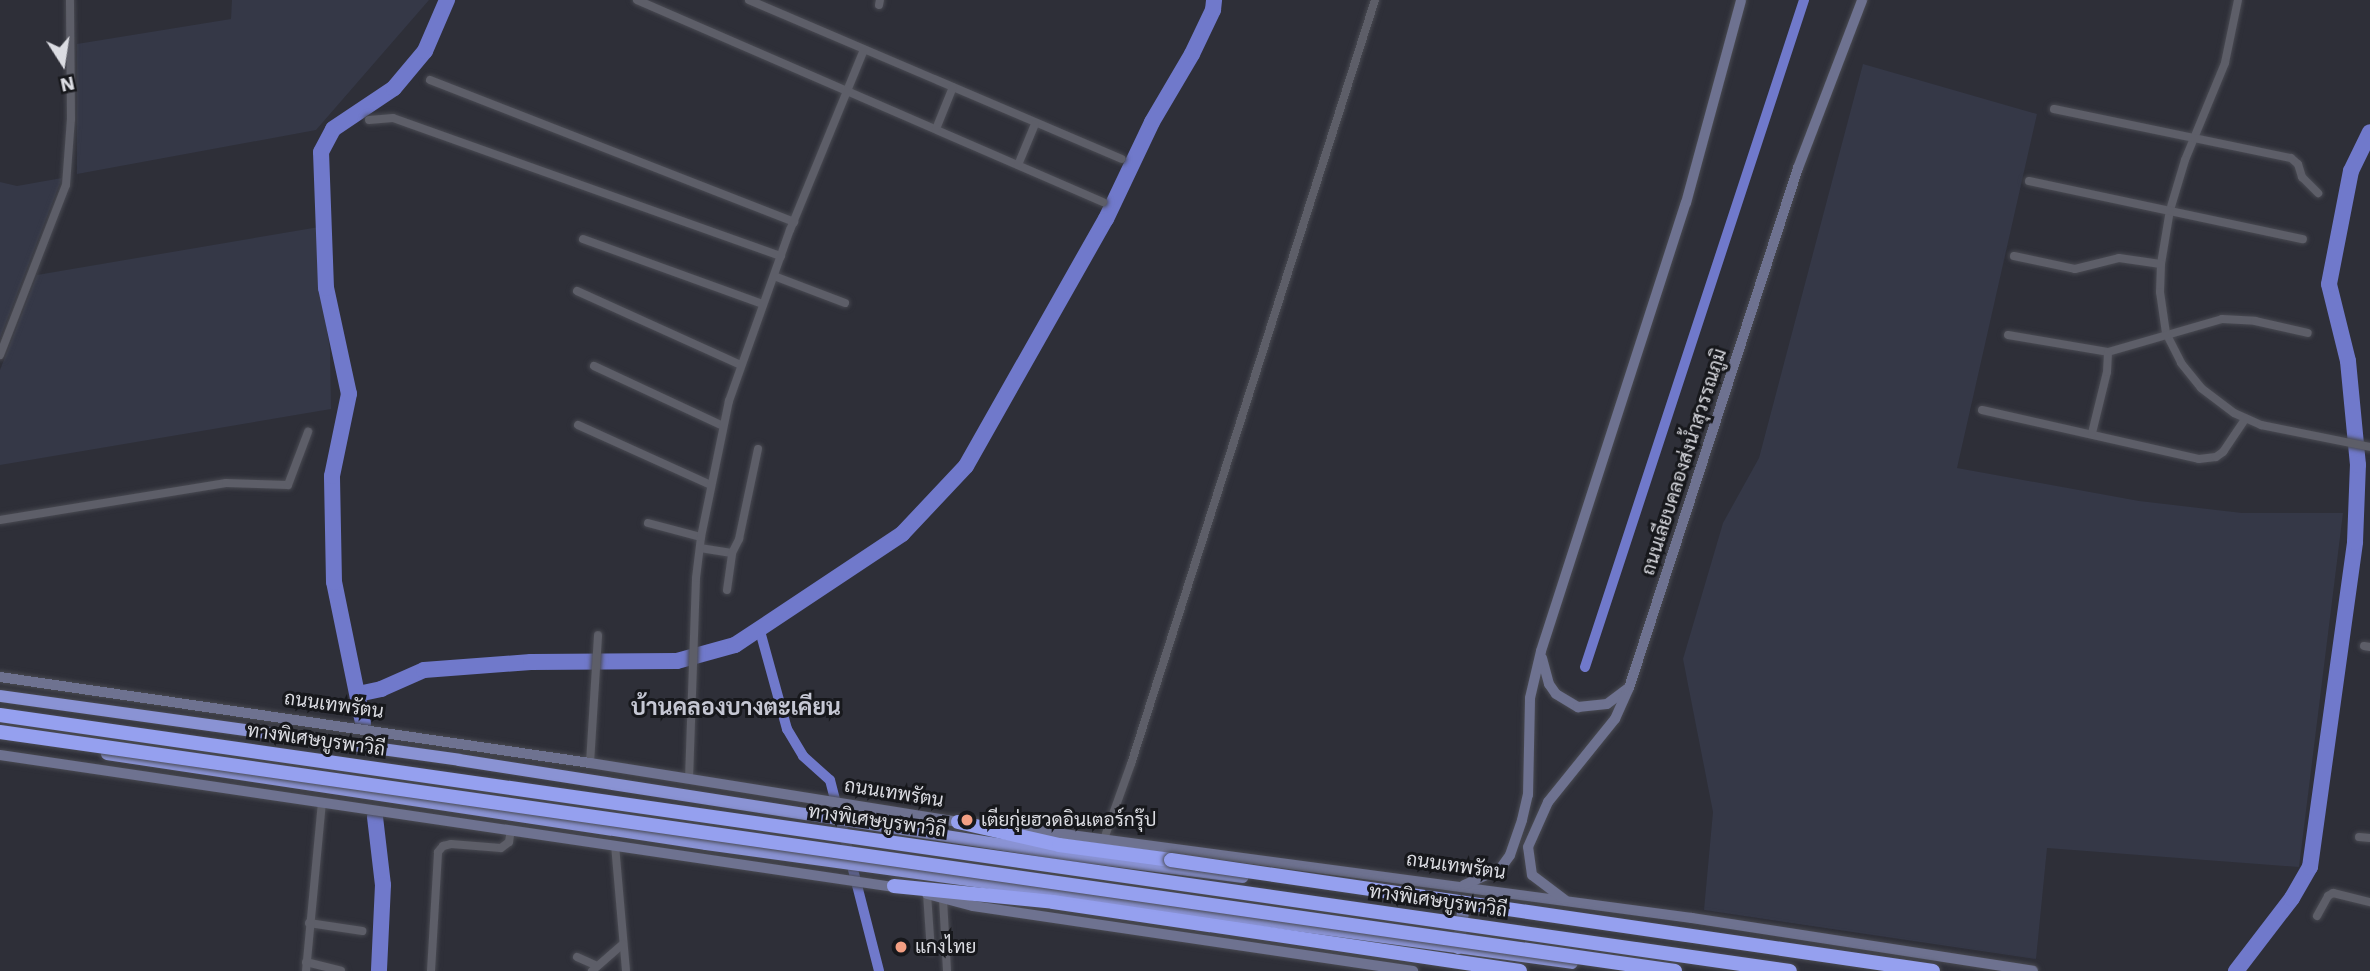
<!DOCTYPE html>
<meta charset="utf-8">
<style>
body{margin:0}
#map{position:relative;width:2370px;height:971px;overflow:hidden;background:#2e2f38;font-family:"Work Sans",Sarabun,sans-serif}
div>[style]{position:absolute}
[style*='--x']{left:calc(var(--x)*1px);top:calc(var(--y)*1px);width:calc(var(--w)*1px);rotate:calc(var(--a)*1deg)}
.built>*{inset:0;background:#353847}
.canal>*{height:10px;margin:-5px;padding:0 5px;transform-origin:5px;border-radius:5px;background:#7079cb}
.river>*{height:16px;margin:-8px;padding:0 8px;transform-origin:8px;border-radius:8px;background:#7079cb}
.roads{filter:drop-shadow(0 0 2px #494a52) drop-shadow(0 0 2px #494a52)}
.minor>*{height:8px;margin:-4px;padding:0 4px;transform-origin:4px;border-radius:4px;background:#5d5e68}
.secondary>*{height:10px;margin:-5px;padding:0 5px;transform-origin:5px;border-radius:5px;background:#6e7290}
.trunk>*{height:12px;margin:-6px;padding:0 6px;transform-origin:6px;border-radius:6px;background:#8a93d4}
.motorway>*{height:14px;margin:-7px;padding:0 7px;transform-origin:7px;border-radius:7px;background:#95a0ef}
.bridges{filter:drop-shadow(0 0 2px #494a52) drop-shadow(0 0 2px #494a52)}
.motorway-bridge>*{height:14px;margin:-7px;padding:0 7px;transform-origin:7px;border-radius:7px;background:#95a0ef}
.dots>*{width:19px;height:19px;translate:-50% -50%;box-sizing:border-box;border:4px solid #17181c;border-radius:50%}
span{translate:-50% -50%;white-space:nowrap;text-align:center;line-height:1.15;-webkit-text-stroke:6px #17181c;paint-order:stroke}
.street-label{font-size:19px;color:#dbdce2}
.poi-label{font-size:19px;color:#dbdce2}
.left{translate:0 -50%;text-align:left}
.quarter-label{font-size:23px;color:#c6c8d4;font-weight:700}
.north{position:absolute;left:28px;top:28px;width:70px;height:70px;-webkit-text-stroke:5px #17181c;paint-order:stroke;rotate:168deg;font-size:19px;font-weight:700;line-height:28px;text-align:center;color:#dbdce2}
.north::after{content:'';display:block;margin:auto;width:24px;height:32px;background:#dbdce2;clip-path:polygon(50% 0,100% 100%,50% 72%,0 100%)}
</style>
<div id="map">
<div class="built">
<i style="clip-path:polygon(232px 0,429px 0,316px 130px,77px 174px,77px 44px,231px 19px)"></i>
<i style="clip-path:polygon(1863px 64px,2037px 114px,1957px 468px,2139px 501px,2242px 513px,2343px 513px,2299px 867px,2047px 848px,2036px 959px,1704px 910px,1713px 812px,1683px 659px,1723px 523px,1759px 458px)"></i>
<i style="clip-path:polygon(62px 178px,0 338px,0 182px,17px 186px)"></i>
<i style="clip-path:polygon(319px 227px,317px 260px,330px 350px,331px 409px,0 465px,0 370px,37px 275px)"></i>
</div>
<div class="canal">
<i style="--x:760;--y:631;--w:102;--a:74.6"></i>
<i style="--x:787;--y:729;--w:31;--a:59"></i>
<i style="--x:803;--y:756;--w:36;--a:42"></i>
<i style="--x:830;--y:780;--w:197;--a:75.6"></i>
<i style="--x:1585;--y:667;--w:702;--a:-71.82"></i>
</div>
<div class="river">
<i style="--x:358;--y:694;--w:24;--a:-12"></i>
<i style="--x:381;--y:689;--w:47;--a:-23.8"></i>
<i style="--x:424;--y:670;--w:107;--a:-4.3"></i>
<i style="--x:531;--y:662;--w:146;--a:-0.4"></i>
<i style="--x:677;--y:661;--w:60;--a:-15.4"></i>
<i style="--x:735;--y:645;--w:201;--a:-33.6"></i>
<i style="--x:902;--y:534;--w:93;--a:-46.7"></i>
<i style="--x:966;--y:466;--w:284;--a:-60.5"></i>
<i style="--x:1106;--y:219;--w:107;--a:-64.6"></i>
<i style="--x:1152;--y:122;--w:79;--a:-59.5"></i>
<i style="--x:1192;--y:54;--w:49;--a:-64.5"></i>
<i style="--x:1213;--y:10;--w:10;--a:-84"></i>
<i style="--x:363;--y:723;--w:144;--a:-101.6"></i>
<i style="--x:334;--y:582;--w:106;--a:-91.1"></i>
<i style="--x:332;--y:476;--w:84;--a:-78.3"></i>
<i style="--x:349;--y:394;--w:108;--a:-102.2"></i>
<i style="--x:326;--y:288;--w:136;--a:-92.1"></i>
<i style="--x:321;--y:152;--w:26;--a:-62"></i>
<i style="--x:333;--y:129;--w:73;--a:-33.9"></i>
<i style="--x:394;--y:88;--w:48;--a:-50"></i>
<i style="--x:425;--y:51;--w:56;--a:-66.7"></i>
<i style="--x:375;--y:817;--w:68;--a:83.3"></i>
<i style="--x:383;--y:885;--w:86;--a:92.7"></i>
<i style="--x:2236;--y:971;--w:92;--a:-52.5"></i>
<i style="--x:2292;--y:898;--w:36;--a:-60"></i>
<i style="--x:2310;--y:867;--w:328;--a:-82.1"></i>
<i style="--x:2355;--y:542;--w:77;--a:-87.8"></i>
<i style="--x:2358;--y:465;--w:104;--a:-95.5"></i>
<i style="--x:2348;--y:361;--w:79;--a:-103.9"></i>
<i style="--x:2329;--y:284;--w:115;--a:-79"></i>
<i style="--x:2351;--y:171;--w:43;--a:-64"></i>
</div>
<div class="roads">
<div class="minor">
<i style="--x:637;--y:0;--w:508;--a:23.44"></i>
<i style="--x:749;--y:0;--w:405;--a:23.1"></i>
<i style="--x:2238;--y:0;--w:64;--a:101.7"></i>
<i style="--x:2225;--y:63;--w:105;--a:112.4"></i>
<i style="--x:2185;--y:160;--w:52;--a:106.7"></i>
<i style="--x:2170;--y:210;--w:55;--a:99.5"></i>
<i style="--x:2161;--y:264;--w:28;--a:92"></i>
<i style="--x:2160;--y:292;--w:41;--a:81.7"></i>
<i style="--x:2166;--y:333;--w:34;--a:63"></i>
<i style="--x:2181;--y:363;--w:32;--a:51"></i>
<i style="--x:2201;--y:388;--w:41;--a:37.1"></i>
<i style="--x:2234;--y:413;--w:30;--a:24"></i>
<i style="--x:2261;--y:425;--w:111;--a:11.4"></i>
<i style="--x:879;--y:5;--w:5;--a:-79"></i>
<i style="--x:430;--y:80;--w:391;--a:21.3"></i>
<i style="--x:2054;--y:109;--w:242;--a:11.7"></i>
<i style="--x:2291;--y:158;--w:9;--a:41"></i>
<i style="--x:2298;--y:164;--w:14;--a:73"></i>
<i style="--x:2302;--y:177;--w:23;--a:45"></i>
<i style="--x:369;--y:120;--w:24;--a:-5"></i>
<i style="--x:393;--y:118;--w:412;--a:19.6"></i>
<i style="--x:936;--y:129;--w:45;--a:-68"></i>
<i style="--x:1018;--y:165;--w:44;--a:-67.5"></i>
<i style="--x:2029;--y:181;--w:280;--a:12"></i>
<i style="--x:583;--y:239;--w:191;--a:19.9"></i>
<i style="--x:2014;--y:256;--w:62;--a:12"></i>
<i style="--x:2075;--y:269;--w:45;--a:-14"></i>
<i style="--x:2119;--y:258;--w:42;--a:8.1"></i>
<i style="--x:774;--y:276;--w:76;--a:20.8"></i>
<i style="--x:577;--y:291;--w:180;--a:24.3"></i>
<i style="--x:2008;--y:335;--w:101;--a:9.6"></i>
<i style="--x:2108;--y:352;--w:119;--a:-16.1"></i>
<i style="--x:2222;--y:319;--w:33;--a:3"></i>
<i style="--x:2255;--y:321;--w:54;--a:12.8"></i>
<i style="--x:0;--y:355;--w:182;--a:-68.8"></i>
<i style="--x:66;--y:185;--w:66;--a:-85.7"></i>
<i style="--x:71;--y:119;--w:119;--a:-90.5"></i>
<i style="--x:594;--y:366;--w:142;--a:24.9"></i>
<i style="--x:1982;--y:410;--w:222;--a:12.7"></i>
<i style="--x:2199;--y:459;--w:17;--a:-7"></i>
<i style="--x:2216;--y:457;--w:9;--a:-36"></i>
<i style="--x:2223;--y:452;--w:40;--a:-56"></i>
<i style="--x:578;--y:425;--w:146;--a:24.3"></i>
<i style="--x:2092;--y:433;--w:63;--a:-76.2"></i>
<i style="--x:2107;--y:372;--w:20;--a:-87"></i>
<i style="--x:0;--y:520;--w:229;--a:-9.3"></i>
<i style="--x:226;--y:483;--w:62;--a:1.8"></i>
<i style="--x:288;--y:485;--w:57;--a:-69.3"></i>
<i style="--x:648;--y:523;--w:55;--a:14.8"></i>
<i style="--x:700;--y:548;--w:32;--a:9"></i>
<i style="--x:732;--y:553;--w:16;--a:-63"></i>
<i style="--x:739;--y:539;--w:92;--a:-78.1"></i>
<i style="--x:727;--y:590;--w:37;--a:-82"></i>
<i style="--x:2364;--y:646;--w:6;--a:9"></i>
<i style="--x:590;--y:763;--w:128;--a:-86.4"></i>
<i style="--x:689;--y:779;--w:201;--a:-88"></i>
<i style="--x:696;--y:578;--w:41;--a:-83"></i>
<i style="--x:701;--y:537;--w:139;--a:-78.4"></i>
<i style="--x:729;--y:401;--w:182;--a:-70.4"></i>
<i style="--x:790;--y:230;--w:195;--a:-67.7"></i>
<i style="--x:2359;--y:837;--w:11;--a:5"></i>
<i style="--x:1104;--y:839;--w:80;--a:-70.2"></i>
<i style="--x:1131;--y:764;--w:802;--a:-72.29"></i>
<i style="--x:615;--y:845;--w:126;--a:85"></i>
<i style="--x:927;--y:894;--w:57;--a:86"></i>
<i style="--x:943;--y:899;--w:72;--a:86.8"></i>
<i style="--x:2317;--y:916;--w:23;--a:-61"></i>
<i style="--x:2328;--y:896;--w:6;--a:-31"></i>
<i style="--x:2333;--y:893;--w:38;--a:14"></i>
<i style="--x:309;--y:923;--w:54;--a:8.6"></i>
<i style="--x:577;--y:957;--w:22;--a:24"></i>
<i style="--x:306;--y:962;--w:36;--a:14"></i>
<i style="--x:306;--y:971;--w:170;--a:-84.6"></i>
<i style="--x:431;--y:971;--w:119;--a:-86.6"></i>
<i style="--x:438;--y:852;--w:8;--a:-50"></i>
<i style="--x:443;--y:846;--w:8;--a:-14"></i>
<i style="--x:451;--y:844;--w:50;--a:4.6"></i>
<i style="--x:501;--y:848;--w:10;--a:-37"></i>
<i style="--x:509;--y:842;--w:12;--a:-81"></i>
<i style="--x:592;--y:971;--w:41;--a:-41.1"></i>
</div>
<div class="secondary">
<i style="--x:1542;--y:658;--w:27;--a:75"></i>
<i style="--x:1549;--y:684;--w:12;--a:55"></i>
<i style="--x:1556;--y:694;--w:26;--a:31"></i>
<i style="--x:1578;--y:707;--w:29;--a:-6"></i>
<i style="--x:1607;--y:704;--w:25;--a:-37"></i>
<i style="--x:0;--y:677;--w:596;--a:8.29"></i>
<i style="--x:590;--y:763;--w:378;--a:9.1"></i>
<i style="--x:0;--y:755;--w:911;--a:8.4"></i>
<i style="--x:996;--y:825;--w:702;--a:7.61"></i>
<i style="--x:1692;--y:918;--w:345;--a:8.8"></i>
<i style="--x:1464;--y:885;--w:39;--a:-24"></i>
<i style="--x:1500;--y:869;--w:17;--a:-54"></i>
<i style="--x:1510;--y:855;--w:37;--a:-71"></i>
<i style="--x:1522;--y:820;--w:26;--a:-77"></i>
<i style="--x:1528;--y:795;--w:97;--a:-88.8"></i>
<i style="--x:1530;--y:698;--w:48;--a:-76.8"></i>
<i style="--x:1541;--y:651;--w:471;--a:-72.1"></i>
<i style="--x:1686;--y:203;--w:210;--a:-74.8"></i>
<i style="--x:927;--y:894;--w:48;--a:14.6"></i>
<i style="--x:973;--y:906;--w:445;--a:8.4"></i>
<i style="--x:1565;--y:900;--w:41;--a:-142.9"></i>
<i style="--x:1532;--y:875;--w:28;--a:-98"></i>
<i style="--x:1528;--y:847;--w:49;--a:-66"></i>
<i style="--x:1548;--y:802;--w:107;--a:-51.1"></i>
<i style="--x:1615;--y:719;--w:34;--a:-66"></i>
<i style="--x:1629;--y:688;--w:547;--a:-72"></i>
<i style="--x:1798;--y:168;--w:180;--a:-69.1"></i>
</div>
<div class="trunk">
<i style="--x:0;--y:696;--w:463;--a:7.9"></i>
<i style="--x:459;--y:760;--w:609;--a:8.87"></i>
<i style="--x:1061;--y:854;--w:183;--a:7.2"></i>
<i style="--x:107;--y:754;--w:606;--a:8.54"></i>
<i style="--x:706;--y:844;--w:874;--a:7.82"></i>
<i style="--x:1458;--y:948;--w:43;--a:-82.1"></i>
</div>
<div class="motorway">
<i style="--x:958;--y:822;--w:104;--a:12.8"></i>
<i style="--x:1059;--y:845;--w:113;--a:7.6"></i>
<i style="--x:894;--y:886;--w:160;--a:5.7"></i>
<i style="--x:1053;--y:902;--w:472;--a:8.4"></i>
</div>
</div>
<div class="bridges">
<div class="motorway-bridge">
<i style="--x:0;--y:715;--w:1808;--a:8.14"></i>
<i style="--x:0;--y:732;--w:1692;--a:8.12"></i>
<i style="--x:1171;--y:860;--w:770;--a:8.29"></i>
</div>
</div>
<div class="dots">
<i style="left:967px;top:820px;background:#f39f83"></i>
<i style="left:901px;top:947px;background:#f39f83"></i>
</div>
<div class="street-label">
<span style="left:1684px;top:462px;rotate:-72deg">ถนนเลียบคลองส่งน้ำสุวรรณภูมิ</span>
<span style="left:334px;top:705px;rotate:8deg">ถนนเทพรัตน</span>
<span style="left:316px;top:740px;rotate:8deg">ทางพิเศษบูรพาวิถี</span>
<span style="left:894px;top:793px;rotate:9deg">ถนนเทพรัตน</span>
<span style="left:877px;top:821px;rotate:8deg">ทางพิเศษบูรพาวิถี</span>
<span style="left:1456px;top:866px;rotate:8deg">ถนนเทพรัตน</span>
<span style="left:1438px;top:901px;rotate:8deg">ทางพิเศษบูรพาวิถี</span>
</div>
<div class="poi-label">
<span class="left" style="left:981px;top:820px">เตียกุ่ยฮวดอินเตอร์กรุ๊ป</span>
<span class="left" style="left:915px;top:947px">แกงไทย</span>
</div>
<div class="quarter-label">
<span style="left:736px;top:708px">บ้านคลองบางตะเคียน</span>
</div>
<div class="north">N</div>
</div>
